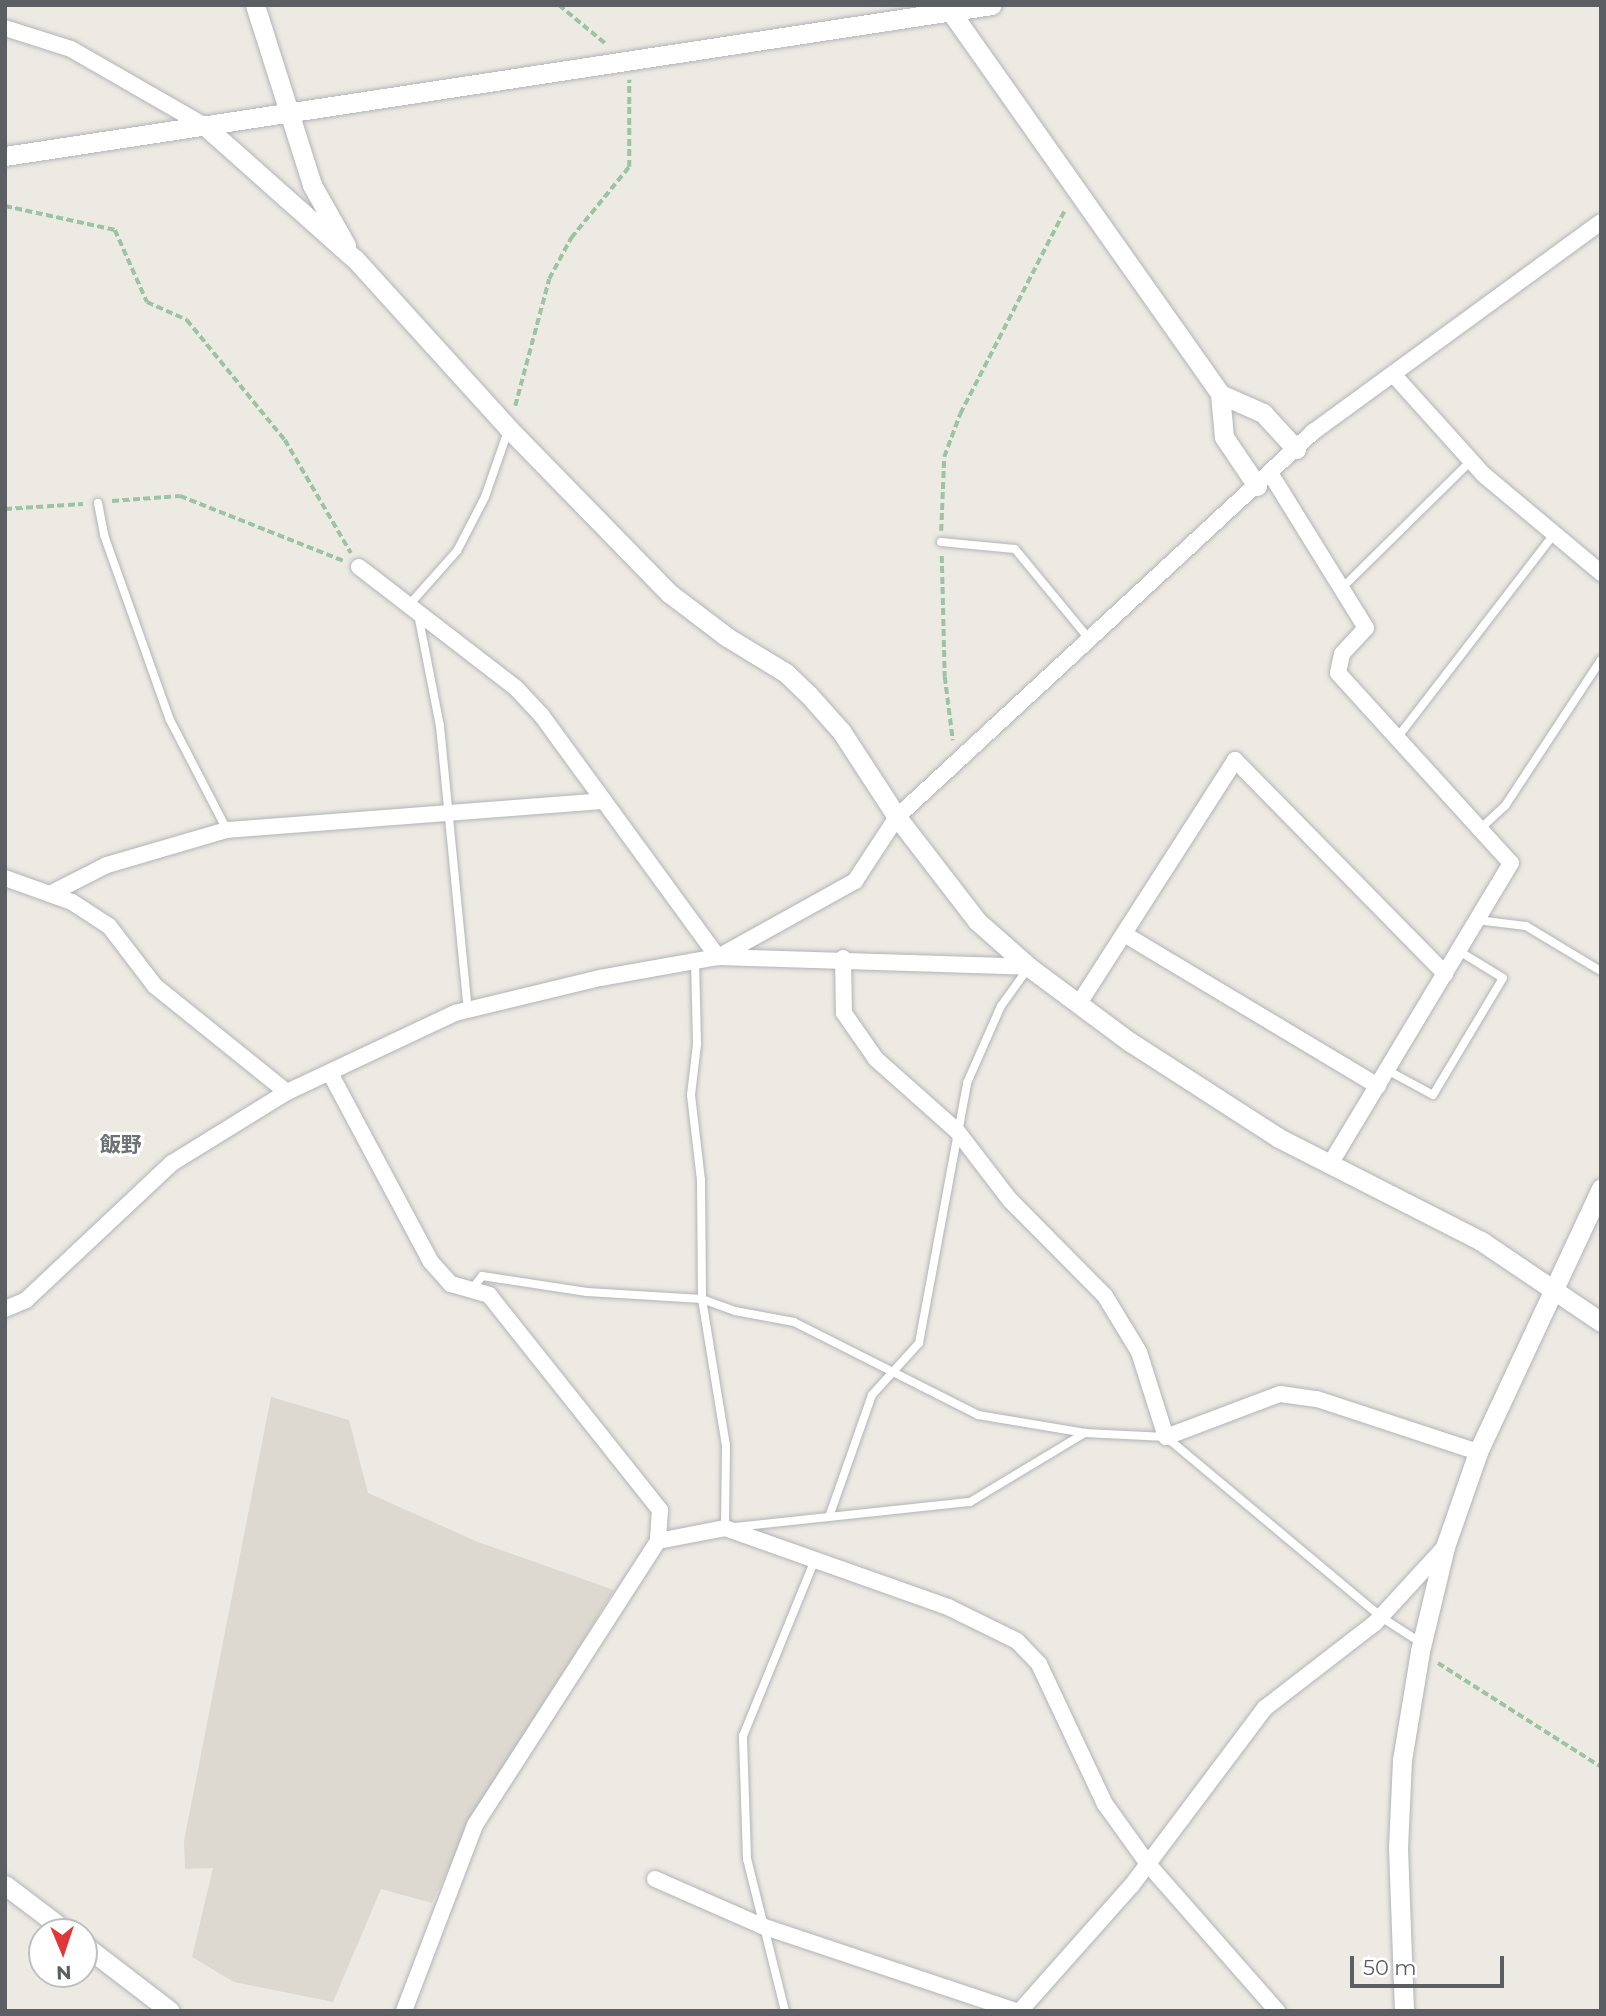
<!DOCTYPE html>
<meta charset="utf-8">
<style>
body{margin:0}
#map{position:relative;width:1606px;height:2016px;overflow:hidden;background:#edeae3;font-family:Montserrat,"Noto Sans JP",sans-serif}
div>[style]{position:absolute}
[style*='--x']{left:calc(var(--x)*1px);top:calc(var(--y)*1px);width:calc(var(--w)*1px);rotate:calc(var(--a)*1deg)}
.education>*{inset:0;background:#ddd9d1}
.path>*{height:3.5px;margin-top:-1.75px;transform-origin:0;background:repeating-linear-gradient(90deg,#9ac4a4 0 7px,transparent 0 10.5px)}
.roads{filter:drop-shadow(0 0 2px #b1b4b8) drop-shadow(0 0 2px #b1b4b8)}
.service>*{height:8px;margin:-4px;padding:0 4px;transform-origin:4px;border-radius:4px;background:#fff}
.minor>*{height:16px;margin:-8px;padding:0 8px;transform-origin:8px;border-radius:8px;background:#fff}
.tertiary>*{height:19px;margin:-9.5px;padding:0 9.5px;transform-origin:9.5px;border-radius:9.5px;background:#fff}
span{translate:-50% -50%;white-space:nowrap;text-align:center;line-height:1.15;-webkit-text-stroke:6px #fff;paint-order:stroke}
.quarter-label{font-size:21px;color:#6c7175;font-weight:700}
.frame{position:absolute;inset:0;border:7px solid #5b5f63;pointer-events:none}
.north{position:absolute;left:28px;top:1918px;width:70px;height:70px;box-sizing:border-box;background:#fff;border:2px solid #bdbfc1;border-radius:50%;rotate:178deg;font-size:19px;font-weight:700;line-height:28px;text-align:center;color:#5b5f63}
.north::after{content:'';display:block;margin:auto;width:24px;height:32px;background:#e13736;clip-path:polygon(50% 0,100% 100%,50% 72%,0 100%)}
.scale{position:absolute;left:1350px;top:1956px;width:154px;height:32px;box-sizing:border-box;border:4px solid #5b5f63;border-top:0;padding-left:9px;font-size:21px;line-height:24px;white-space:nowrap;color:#5b5f63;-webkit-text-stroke:5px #fff;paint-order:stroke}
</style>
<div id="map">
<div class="education">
<i style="clip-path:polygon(271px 1397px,349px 1420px,368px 1493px,478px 1542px,614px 1590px,471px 1822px,432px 1903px,381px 1889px,333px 2002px,234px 1982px,192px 1957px,213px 1868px,185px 1869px,184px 1841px)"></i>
</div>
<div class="path">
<i style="--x:559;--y:5;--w:61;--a:39.7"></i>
<i style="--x:5;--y:206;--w:113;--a:12.3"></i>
<i style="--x:115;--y:230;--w:79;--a:66"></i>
<i style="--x:147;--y:302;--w:44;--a:24.2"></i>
<i style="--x:187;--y:320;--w:155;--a:50.8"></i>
<i style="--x:285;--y:440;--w:131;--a:59.7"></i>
<i style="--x:515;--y:406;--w:131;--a:-75"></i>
<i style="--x:549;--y:279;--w:47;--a:-61.8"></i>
<i style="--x:571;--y:238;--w:92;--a:-50.8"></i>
<i style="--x:629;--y:167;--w:87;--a:-90"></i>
<i style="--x:112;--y:501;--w:68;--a:-4.2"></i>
<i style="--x:180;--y:496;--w:176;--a:21.6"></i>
<i style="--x:5;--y:509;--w:78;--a:-3.7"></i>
<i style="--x:941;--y:531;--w:74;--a:-87.7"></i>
<i style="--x:944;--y:457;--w:46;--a:-69.6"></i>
<i style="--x:960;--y:414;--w:229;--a:-62.8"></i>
<i style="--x:942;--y:556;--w:121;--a:88.6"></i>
<i style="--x:945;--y:677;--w:64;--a:82.8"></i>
<i style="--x:1438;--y:1663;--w:193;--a:32.5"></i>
</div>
<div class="roads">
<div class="service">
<i style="--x:98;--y:503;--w:33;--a:79"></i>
<i style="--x:104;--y:535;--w:196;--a:70.4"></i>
<i style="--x:170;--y:720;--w:124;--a:62.6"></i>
<i style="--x:941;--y:542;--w:74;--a:5.4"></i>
<i style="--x:1015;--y:549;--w:118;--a:50.5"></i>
<i style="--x:1342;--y:588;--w:181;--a:-44.6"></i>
<i style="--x:409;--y:605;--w:72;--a:-48.4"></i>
<i style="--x:457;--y:551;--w:61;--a:-62.6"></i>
<i style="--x:485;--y:497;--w:70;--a:-70.8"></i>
<i style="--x:418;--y:614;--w:114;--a:78.9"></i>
<i style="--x:440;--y:726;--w:285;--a:84.4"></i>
<i style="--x:1397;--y:738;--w:257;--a:-52.4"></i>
<i style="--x:1480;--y:829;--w:34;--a:-43"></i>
<i style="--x:1505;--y:806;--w:175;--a:-56.7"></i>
<i style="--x:1477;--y:920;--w:49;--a:7"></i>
<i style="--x:1526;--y:926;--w:87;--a:31"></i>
<i style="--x:695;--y:961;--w:83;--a:88.6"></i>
<i style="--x:697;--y:1044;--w:51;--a:96.7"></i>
<i style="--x:691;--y:1095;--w:86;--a:83.3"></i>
<i style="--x:701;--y:1180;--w:119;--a:89.5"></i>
<i style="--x:702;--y:1299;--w:148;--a:80.7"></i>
<i style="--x:726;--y:1445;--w:83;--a:90.7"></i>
<i style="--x:725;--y:1528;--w:246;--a:-6.1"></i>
<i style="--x:970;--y:1502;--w:134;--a:-31"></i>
<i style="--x:1387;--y:1070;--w:52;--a:28.5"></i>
<i style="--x:1433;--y:1095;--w:136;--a:-59.1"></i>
<i style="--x:1503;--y:978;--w:52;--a:-148.5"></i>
<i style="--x:473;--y:1288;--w:15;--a:-53"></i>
<i style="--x:482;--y:1276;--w:106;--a:8.7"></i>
<i style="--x:587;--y:1292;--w:115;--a:3.5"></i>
<i style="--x:702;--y:1299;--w:35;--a:20"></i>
<i style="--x:735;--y:1311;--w:60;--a:10.6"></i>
<i style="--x:794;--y:1322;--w:206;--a:26.8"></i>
<i style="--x:978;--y:1415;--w:109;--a:9.5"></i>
<i style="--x:1085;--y:1433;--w:81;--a:2.8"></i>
<i style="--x:1166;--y:1437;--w:280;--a:39.9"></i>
<i style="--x:1381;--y:1617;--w:46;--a:32.7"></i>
<i style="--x:829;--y:1517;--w:129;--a:-70.6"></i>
<i style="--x:872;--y:1395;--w:70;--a:-47.9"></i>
<i style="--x:919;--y:1343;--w:264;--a:-79.5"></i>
<i style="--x:967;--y:1083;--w:84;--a:-66.2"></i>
<i style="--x:1001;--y:1006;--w:48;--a:-54.3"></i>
<i style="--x:785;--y:2011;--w:157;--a:-104"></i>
<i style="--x:747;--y:1859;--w:123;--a:-91.9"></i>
<i style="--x:743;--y:1736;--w:190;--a:-67.8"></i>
</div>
<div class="minor">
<i style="--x:5;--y:28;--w:69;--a:17.7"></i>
<i style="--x:71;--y:49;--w:155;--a:29.9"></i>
<i style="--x:1393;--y:374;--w:136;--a:48"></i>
<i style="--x:1484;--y:475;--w:153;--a:39.9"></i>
<i style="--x:1270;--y:473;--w:182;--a:58.2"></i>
<i style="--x:1366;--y:628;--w:35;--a:133"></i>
<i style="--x:1342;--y:654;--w:19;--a:102"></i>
<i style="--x:1338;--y:673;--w:257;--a:47.7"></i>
<i style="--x:1511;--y:863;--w:351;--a:121"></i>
<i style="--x:359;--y:567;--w:198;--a:37.6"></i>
<i style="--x:516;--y:688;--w:38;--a:47"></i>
<i style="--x:542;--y:716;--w:298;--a:53.9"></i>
<i style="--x:718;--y:957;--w:311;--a:1.8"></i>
<i style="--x:5;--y:878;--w:71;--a:19.7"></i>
<i style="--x:72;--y:902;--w:44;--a:33"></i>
<i style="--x:109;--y:926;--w:76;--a:52.5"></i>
<i style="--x:155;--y:986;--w:169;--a:38.8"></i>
<i style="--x:50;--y:894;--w:64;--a:-27"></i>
<i style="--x:107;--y:865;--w:125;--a:-16.3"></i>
<i style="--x:227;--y:830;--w:378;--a:-4.4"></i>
<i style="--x:1124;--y:934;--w:296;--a:30.9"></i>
<i style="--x:843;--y:958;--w:55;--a:89"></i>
<i style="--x:844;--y:1013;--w:56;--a:55.2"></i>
<i style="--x:876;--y:1059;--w:108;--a:41.6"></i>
<i style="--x:957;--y:1131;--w:87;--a:52.5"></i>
<i style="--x:1010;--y:1200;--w:135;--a:45.3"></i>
<i style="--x:1105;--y:1296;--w:66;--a:58.7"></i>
<i style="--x:1139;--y:1352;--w:89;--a:72.4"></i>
<i style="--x:1166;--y:1437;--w:122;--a:-20.7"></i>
<i style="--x:1280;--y:1394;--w:37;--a:8"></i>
<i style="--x:1317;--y:1399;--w:169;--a:18.2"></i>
<i style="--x:1078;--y:1005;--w:291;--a:-57.3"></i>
<i style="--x:1235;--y:760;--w:300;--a:45.5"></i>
<i style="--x:330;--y:1073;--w:214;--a:61.9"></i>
<i style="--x:431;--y:1262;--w:30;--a:48"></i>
<i style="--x:451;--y:1284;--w:40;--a:16"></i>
<i style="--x:489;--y:1295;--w:275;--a:51.5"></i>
<i style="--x:660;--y:1510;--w:31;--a:94"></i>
<i style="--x:658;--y:1541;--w:338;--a:122.8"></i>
<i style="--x:475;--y:1825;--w:199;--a:110.9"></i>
<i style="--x:5;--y:1309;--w:23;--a:-23"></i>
<i style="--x:26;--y:1300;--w:200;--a:-43.2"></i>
<i style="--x:172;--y:1163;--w:135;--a:-31.7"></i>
<i style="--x:287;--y:1092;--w:186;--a:-25.2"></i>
<i style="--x:455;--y:1013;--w:149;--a:-13.6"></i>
<i style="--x:600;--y:978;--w:120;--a:-10.1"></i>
<i style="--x:718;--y:957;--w:157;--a:-29"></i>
<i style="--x:855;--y:881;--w:77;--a:-56.7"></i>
<i style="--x:897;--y:817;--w:567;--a:-42.78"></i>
<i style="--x:1313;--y:432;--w:356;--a:-36.1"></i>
<i style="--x:658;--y:1541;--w:68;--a:-11"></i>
<i style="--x:725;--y:1528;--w:237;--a:19.5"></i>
<i style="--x:948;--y:1607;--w:77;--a:26.2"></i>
<i style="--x:1017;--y:1641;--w:32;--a:46"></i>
<i style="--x:1039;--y:1664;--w:155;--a:64.8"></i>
<i style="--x:1105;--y:1804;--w:74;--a:54.4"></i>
<i style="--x:1148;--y:1864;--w:196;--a:48.7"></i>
<i style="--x:655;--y:1879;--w:117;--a:23.7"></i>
<i style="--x:762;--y:1926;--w:268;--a:18.5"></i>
<i style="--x:1020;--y:2011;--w:169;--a:-48.4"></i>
<i style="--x:1132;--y:1885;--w:221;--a:-53.1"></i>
<i style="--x:1265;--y:1708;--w:139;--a:-37.7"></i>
<i style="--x:1375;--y:1623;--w:102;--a:-47.4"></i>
</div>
<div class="tertiary">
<i style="--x:255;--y:5;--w:189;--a:72.4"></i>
<i style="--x:312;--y:185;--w:69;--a:60.5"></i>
<i style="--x:951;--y:12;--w:467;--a:54.8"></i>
<i style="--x:1220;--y:394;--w:43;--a:84.7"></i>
<i style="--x:1224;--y:437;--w:59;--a:56"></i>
<i style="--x:205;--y:126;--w:200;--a:41.6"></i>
<i style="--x:355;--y:259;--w:228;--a:47.8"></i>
<i style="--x:508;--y:428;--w:231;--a:45.7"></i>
<i style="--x:669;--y:593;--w:73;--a:37.2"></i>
<i style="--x:727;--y:637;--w:69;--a:31.4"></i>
<i style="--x:786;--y:673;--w:30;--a:44"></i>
<i style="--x:808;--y:694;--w:50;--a:48.3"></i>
<i style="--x:841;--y:731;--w:103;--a:56.9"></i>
<i style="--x:897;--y:817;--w:131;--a:52.4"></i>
<i style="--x:977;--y:921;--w:69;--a:41.5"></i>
<i style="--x:1029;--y:967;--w:126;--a:36.6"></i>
<i style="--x:1130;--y:1042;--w:177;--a:32.8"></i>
<i style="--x:1279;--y:1138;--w:227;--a:27"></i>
<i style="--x:1481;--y:1241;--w:145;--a:34"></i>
<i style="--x:5;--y:156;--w:998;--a:-8.7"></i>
<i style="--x:1220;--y:394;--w:47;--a:23.8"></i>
<i style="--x:1263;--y:413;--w:49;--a:47.5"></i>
<i style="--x:5;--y:1885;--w:78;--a:37.2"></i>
<i style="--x:84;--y:1945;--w:108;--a:37.5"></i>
<i style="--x:1404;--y:2011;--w:163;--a:-92.1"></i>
<i style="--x:1398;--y:1848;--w:88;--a:-87.4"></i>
<i style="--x:1402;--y:1760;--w:110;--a:-80.6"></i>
<i style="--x:1420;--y:1651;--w:107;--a:-76.5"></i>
<i style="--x:1445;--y:1547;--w:101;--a:-70.8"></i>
<i style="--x:1478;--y:1452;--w:291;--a:-65"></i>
</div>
</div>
<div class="quarter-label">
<span style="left:121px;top:1145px">飯野</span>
</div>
<div class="frame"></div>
<div class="north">N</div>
<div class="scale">50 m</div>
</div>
